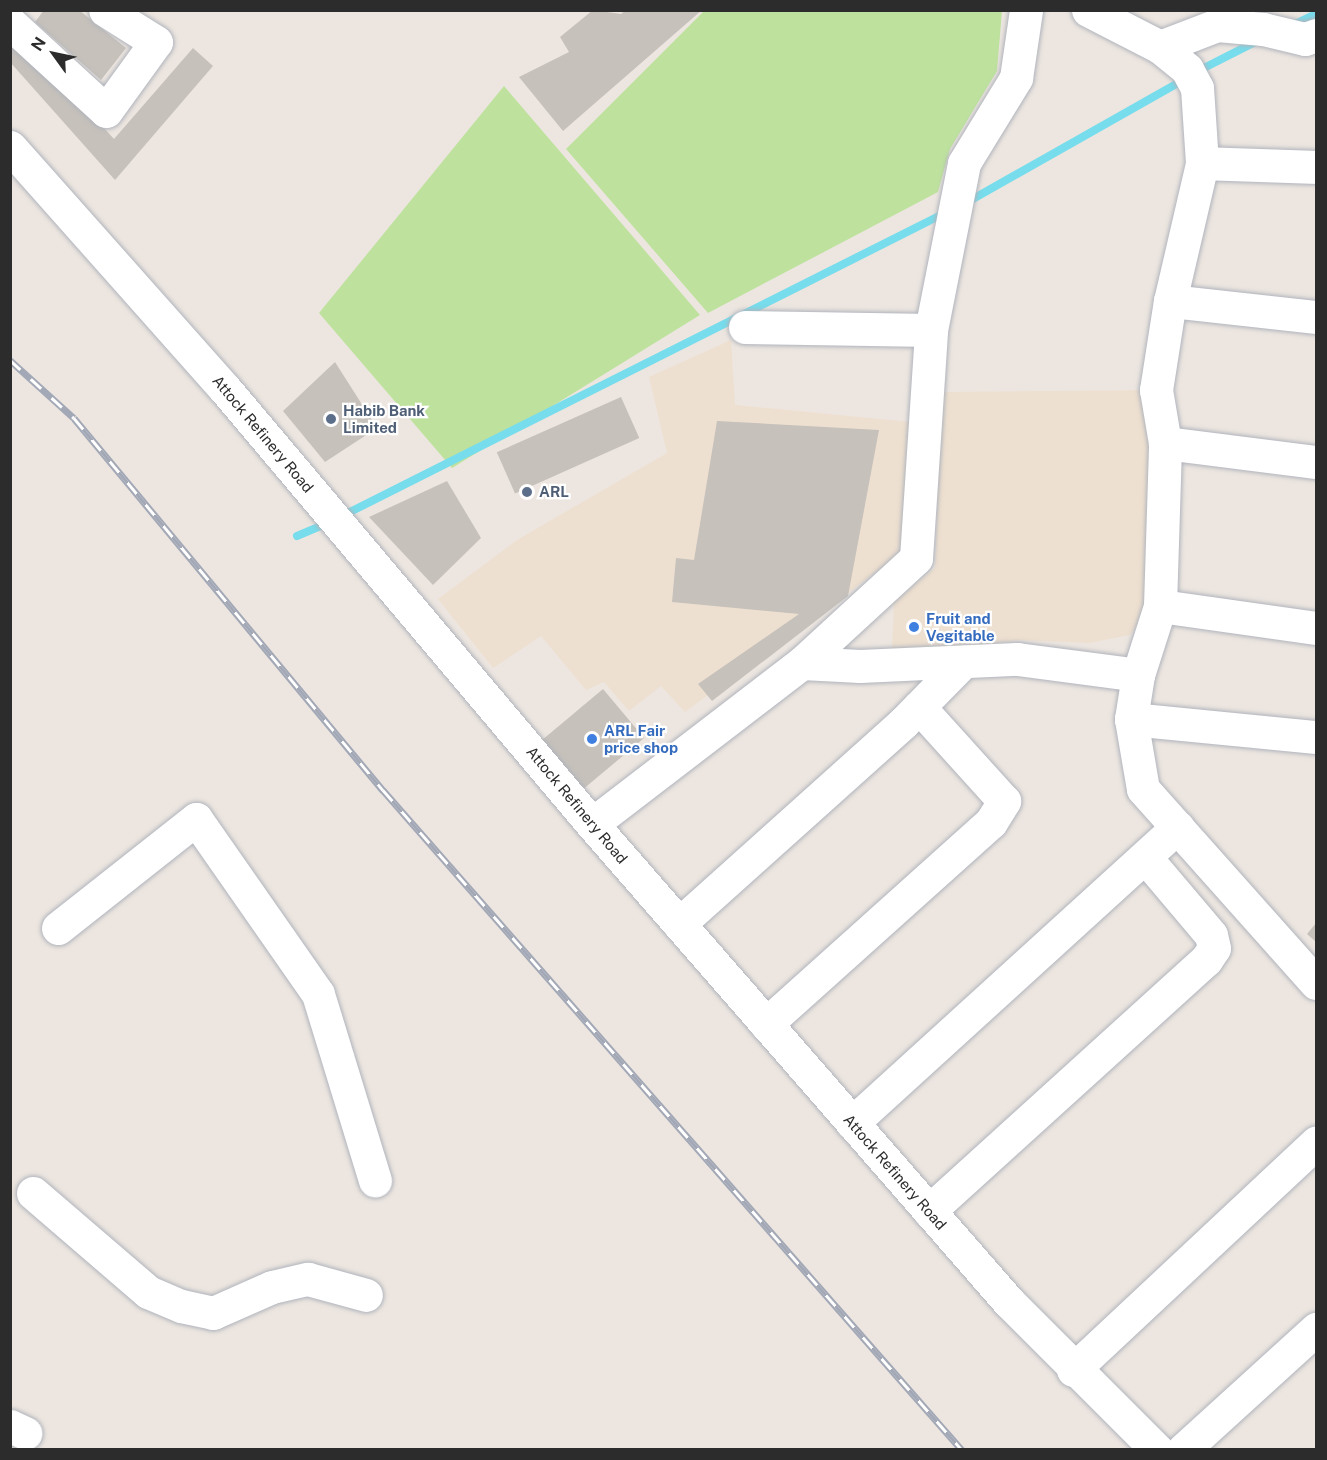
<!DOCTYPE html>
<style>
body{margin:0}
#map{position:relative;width:1327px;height:1460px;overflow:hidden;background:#ede6e0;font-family:"Public Sans",sans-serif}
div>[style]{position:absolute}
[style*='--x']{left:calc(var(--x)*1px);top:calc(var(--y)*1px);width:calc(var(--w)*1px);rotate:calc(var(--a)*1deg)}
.education>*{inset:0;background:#eee0d0}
.green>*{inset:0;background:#bee29e}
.stream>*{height:8px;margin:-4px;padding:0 4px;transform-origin:4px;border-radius:4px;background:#77dceb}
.building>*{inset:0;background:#c6c1bb;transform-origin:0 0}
.roads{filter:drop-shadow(0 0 2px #b0b4bc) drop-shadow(0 0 2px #b0b4bc)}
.minor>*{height:33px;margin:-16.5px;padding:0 16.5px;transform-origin:16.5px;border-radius:16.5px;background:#fff}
.rail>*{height:7px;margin-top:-3.5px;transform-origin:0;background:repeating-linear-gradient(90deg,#fff 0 14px,#a2a8b6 0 28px);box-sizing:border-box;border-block:2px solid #a2a8b6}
.dots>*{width:16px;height:16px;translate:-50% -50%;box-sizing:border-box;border:3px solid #fff;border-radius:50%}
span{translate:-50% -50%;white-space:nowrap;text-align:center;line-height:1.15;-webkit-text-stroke:4.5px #fff;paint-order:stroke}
.service-label{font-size:15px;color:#4e5e75;font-weight:700}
.left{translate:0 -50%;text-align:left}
.street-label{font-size:15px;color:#2c2c2c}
.shop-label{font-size:15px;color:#366cbe;font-weight:700}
.frame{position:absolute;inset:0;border:12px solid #2c2c2c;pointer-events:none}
.north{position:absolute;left:24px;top:24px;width:60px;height:60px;-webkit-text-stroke:4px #fff;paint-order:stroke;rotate:303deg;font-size:16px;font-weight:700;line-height:24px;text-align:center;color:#2c2c2c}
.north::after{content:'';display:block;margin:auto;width:21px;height:27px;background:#2c2c2c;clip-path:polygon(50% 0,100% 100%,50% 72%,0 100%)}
</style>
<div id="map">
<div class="education">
<i style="clip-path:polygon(731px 340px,735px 405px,911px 422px,902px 553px,685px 712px,661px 686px,629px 711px,604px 682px,586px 690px,541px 636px,493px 668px,438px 599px,517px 540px,667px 453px,649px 377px)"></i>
<i style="clip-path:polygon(1156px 390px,1153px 600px,1130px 635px,1089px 643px,1018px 640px,948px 651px,892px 649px,894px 602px,935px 568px,941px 392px)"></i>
</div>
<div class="green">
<i style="clip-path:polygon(704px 11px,1002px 11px,997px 71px,950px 149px,938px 192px,708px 313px,566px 149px)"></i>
<i style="clip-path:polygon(504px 86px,700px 315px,452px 468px,319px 313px)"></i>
</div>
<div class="stream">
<i style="--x:1293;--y:25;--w:25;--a:-26"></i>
<i style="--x:1196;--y:72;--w:71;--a:-26.9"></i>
<i style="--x:964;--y:204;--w:254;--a:-29.5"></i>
<i style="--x:342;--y:516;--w:677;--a:-26.68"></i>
<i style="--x:297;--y:536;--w:33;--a:-23"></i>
</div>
<div class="building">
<i style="clip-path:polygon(44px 10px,79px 10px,126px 48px,101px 80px,35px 22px)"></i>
<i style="clip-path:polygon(593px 10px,621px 14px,626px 10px,702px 10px,563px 131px,519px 77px,569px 52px,560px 37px)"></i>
<i style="clip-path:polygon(10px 25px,114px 139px,193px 48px,213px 66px,115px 180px,10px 62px)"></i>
<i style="clip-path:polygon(335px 362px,377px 428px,325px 462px,283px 411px)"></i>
<i style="left:621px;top:397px;width:45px;height:136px;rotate:66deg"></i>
<i style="clip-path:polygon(717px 421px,879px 430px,848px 596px,712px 701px,698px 684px,799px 614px,672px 602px,676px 558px,694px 560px)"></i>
<i style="clip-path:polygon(447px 481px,481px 538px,433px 585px,369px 517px)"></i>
<i style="left:603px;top:689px;width:64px;height:81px;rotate:50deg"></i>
<i style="clip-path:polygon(1316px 923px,1316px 942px,1307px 934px)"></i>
</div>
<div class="roads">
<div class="minor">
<i style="--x:1088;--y:10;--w:81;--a:27.2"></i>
<i style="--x:1160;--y:47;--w:61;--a:-21.1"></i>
<i style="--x:1217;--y:25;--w:46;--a:5"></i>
<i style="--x:1263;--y:29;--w:43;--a:13.4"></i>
<i style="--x:1305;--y:39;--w:12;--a:-20"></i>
<i style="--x:10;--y:23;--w:130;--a:42.5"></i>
<i style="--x:106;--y:111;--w:85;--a:-54.1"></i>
<i style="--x:156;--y:42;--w:60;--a:-147.9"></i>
<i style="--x:10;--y:147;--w:324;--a:48.4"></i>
<i style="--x:225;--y:389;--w:569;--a:49.85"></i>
<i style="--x:592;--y:824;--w:633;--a:48.91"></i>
<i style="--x:1008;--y:1301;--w:211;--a:45"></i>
<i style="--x:1202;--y:163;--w:114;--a:2"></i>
<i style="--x:1170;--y:301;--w:147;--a:6.3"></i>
<i style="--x:745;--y:327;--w:186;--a:0.9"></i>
<i style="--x:1165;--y:443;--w:152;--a:7.2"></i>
<i style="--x:1160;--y:606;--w:158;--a:8"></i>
<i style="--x:802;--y:663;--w:58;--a:3"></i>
<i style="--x:860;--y:666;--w:157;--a:-2.6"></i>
<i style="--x:1017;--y:659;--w:122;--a:7.5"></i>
<i style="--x:1138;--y:675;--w:72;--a:-72.3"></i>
<i style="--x:1160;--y:606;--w:163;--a:-88.2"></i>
<i style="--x:1165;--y:443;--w:54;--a:-99.6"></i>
<i style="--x:1156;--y:390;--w:90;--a:-81.1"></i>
<i style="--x:1170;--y:301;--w:142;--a:-76.9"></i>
<i style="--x:1202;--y:163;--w:75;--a:-93.8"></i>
<i style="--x:1197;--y:88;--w:21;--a:-118"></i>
<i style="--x:1187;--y:69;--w:35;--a:-141"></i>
<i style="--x:1138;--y:675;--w:45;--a:99"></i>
<i style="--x:1131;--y:719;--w:71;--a:80.3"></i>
<i style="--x:1143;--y:789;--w:260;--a:48.3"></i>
<i style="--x:1131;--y:719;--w:186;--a:5.6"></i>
<i style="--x:592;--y:824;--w:265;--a:-37.5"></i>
<i style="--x:802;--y:663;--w:155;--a:-42.6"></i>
<i style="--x:916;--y:558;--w:228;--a:-86.2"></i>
<i style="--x:931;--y:330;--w:170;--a:-78.8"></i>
<i style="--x:964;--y:163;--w:100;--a:-58.5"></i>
<i style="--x:1016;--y:78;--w:69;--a:-81.6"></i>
<i style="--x:679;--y:924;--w:301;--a:-41.9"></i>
<i style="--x:903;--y:723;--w:86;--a:-45.5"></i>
<i style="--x:58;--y:928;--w:176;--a:-38.3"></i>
<i style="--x:196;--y:819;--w:213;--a:55.1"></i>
<i style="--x:318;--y:994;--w:195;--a:73"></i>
<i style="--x:766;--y:1024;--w:302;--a:-41.9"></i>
<i style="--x:991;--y:822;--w:25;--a:-58"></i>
<i style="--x:1004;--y:801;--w:127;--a:-132.1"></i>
<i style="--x:852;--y:1123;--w:440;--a:-42.3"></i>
<i style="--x:33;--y:1193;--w:152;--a:40.7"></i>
<i style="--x:148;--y:1292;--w:36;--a:23"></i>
<i style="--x:181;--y:1306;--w:33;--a:12"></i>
<i style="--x:213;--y:1313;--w:64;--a:-23.8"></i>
<i style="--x:272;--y:1287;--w:37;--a:-13"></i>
<i style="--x:308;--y:1279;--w:60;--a:15.4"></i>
<i style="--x:929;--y:1211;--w:374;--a:-42.2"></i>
<i style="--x:1206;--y:960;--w:14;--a:-56"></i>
<i style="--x:1214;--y:948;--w:13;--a:-103"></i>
<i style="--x:1211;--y:935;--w:102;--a:-130.2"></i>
<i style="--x:1073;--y:1370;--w:333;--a:-43.1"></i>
<i style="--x:10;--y:1426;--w:17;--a:25"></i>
<i style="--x:1183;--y:1450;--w:180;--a:-42.3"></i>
</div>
</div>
<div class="rail">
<i style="--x:10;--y:360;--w:86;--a:42.2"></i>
<i style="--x:74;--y:418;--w:484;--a:50.3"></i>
<i style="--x:383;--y:790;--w:878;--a:48.74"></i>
</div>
<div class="dots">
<i style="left:331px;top:419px;background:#5c6f8a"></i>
<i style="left:527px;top:492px;background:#5c6f8a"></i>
<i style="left:914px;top:627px;background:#3f7fe0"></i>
<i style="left:592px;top:739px;background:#3f7fe0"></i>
</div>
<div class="service-label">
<span class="left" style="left:343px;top:419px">Habib Bank<br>Limited</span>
<span class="left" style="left:539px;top:492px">ARL</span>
</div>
<div class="street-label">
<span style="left:263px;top:434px;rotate:50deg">Attock Refinery Road</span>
<span style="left:577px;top:805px;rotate:50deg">Attock Refinery Road</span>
<span style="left:895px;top:1172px;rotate:49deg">Attock Refinery Road</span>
</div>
<div class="shop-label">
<span class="left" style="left:926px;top:627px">Fruit and<br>Vegitable</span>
<span class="left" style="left:604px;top:739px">ARL Fair<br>price shop</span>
</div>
<div class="frame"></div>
<div class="north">N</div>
</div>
